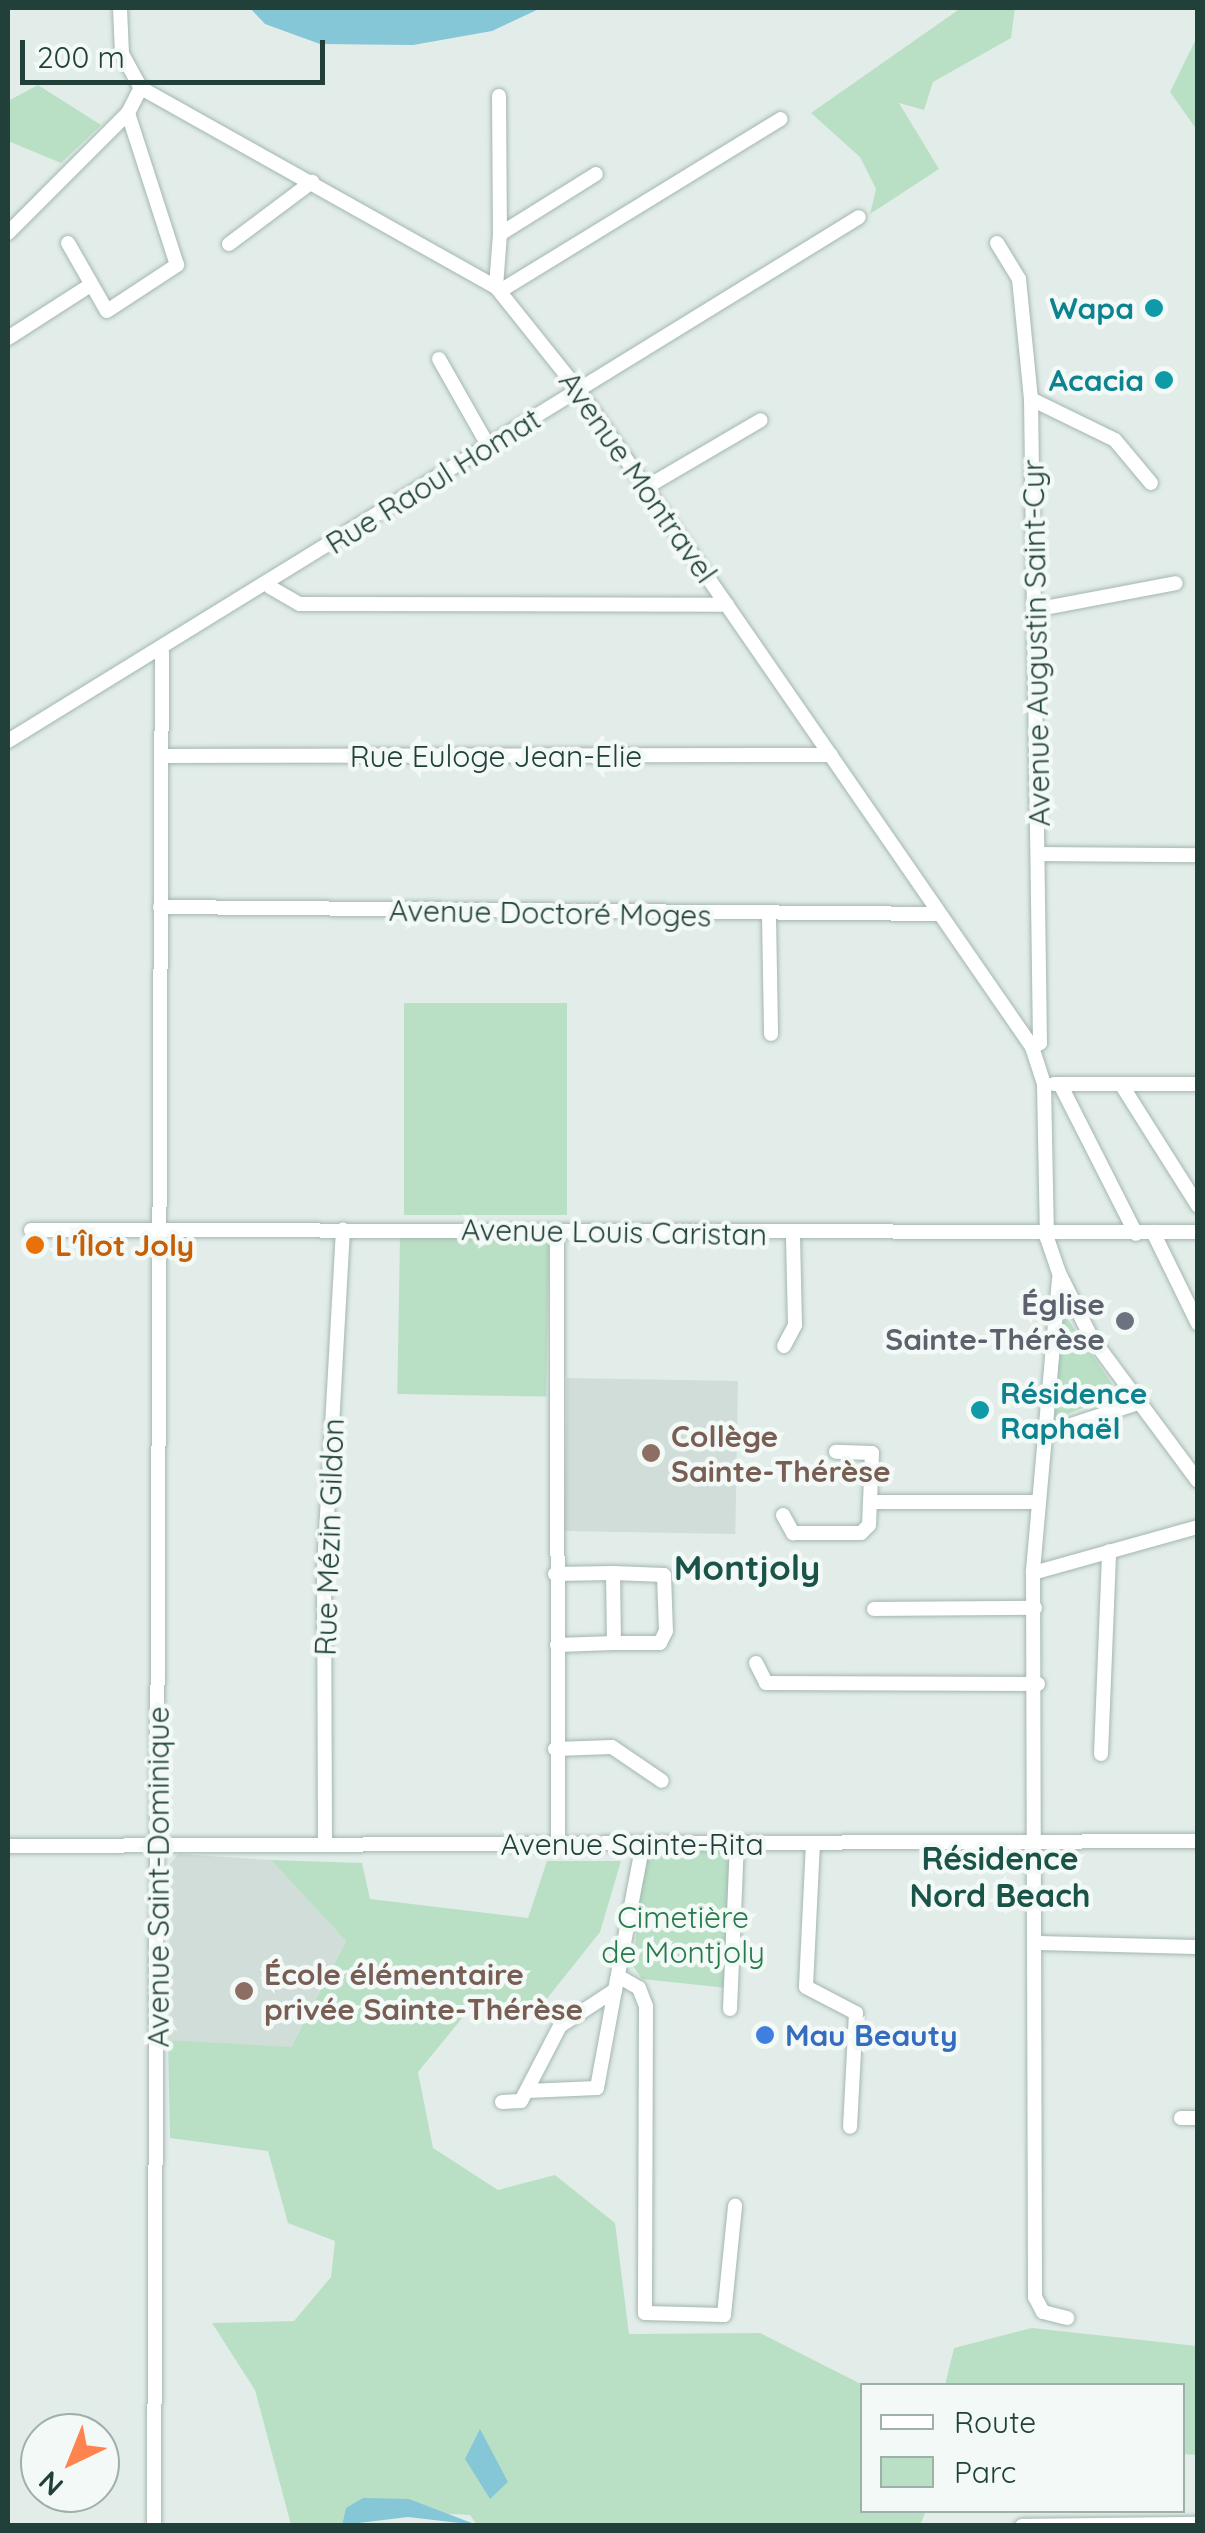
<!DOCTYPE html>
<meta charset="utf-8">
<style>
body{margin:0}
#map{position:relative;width:1205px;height:2533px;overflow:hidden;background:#e2ede9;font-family:Quicksand,sans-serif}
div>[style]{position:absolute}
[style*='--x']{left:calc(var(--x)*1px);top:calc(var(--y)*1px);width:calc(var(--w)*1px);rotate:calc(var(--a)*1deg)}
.built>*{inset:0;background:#d0ddd8;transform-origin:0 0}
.green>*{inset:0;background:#b9e0c5;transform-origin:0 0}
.water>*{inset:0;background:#85c6d7}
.roads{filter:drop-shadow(0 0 2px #a4b6b1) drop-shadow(0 0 2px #a4b6b1)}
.minor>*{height:14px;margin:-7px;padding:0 7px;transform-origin:7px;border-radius:7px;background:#fff}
.dots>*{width:28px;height:28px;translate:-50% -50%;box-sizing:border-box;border:5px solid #f3f9f6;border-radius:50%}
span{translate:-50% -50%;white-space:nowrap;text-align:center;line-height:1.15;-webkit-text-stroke:9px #f3f9f6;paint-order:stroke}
.culture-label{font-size:30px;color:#0d838f;font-weight:700}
.right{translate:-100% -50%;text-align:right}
.left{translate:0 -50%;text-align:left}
.street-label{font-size:30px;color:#204039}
.food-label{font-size:30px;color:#c56008;font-weight:700}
.worship-label{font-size:30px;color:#5b616d;font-weight:700}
.education-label{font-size:30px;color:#785e54;font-weight:700}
.park-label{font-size:30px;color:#277a4b}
.shop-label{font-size:30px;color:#366cbe;font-weight:700}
.neighbourhood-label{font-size:32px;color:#1a5449;font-weight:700}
.quarter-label{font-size:35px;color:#1a5449;font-weight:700}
.frame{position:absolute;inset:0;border:10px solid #204039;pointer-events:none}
.legend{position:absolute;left:860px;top:2383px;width:325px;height:130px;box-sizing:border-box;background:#f3f9f6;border:2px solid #9fafaa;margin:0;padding:12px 18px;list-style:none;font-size:30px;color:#204039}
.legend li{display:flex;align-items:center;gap:20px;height:50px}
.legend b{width:50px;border:2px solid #9fafaa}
.north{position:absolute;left:20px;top:2413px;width:100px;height:100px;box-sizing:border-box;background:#f3f9f6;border:2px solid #9fafaa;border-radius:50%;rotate:223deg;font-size:28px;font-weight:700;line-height:40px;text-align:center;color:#204039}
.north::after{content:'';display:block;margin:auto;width:35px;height:45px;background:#fe834f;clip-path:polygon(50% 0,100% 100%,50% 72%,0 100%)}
.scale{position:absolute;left:20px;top:40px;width:305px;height:45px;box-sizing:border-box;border:5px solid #204039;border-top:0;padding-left:12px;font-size:30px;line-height:35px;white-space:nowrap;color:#204039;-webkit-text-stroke:8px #f3f9f6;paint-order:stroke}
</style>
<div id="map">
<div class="built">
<i style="left:567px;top:1378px;width:171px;height:153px;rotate:1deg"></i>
<i style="clip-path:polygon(178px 1854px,271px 1860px,346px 1941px,290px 2048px,168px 2040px,170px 1864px)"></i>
</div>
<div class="green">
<i style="clip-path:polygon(961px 8px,1015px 8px,1011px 38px,933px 82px,924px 110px,899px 103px,939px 169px,870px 214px,876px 189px,860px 157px,811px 113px)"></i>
<i style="clip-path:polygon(1197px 37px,1197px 130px,1170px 92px)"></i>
<i style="clip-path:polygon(38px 85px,101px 125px,61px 163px,8px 141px,8px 101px)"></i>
<i style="left:404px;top:1003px;width:163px;height:212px"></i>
<i style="left:400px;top:1237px;width:149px;height:157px;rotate:1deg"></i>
<i style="clip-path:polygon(1060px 1308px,1119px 1394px,1057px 1418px,1050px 1414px)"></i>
<i style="clip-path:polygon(736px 1846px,727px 1988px,642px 1979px,633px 1966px,645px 1848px)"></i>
<i style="clip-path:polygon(271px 1860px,362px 1863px,370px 1899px,528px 1918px,547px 1861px,621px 1861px,600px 1932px,534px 2015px,477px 2000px,418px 2072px,433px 2148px,498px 2190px,555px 2175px,615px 2223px,629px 2334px,760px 2333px,863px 2385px,862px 2510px,926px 2511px,920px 2525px,477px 2525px,470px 2515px,346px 2508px,342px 2525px,291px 2525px,255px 2390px,212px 2323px,294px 2321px,331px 2277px,335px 2241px,288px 2223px,268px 2151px,170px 2138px,168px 2040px,291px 2047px,346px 1941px)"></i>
<i style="clip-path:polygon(1032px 2328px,1197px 2346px,1197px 2455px,1183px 2454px,1182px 2386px,945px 2385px,954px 2348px)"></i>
</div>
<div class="water">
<i style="clip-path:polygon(250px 8px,541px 8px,492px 31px,413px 45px,320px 44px,265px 24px)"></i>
<i style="clip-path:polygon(480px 2429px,508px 2482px,490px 2499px,465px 2459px)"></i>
<i style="clip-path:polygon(363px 2498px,409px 2499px,477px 2525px,408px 2517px,342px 2525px,346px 2508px)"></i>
</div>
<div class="roads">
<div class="minor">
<i style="--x:120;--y:8;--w:46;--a:87.5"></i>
<i style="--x:122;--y:54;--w:39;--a:61"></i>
<i style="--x:141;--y:88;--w:407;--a:29.3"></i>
<i style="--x:496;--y:287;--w:133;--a:51.4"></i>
<i style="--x:579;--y:391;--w:797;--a:55.37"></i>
<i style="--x:1032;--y:1047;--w:38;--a:72"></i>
<i style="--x:1044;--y:1083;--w:155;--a:88.9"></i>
<i style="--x:1047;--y:1238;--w:37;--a:71"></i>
<i style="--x:1059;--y:1273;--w:72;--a:63.4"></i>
<i style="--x:1091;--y:1337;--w:179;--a:53.4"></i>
<i style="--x:499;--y:96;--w:138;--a:89.6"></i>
<i style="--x:8;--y:233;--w:170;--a:-45"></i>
<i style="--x:128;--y:113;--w:28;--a:-63"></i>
<i style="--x:68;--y:243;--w:78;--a:60.2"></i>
<i style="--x:107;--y:311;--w:84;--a:-33.3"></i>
<i style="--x:177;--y:265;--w:160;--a:-107.9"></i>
<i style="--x:997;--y:243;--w:42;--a:58.6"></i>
<i style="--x:1019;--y:279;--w:121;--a:84.3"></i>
<i style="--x:1031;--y:399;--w:644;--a:89.2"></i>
<i style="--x:1040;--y:1043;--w:9;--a:153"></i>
<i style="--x:229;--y:244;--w:104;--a:-36.8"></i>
<i style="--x:496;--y:287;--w:53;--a:-85.7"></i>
<i style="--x:500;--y:234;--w:113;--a:-32"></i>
<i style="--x:500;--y:291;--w:329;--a:-31.5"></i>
<i style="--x:8;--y:338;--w:96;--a:-32.7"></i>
<i style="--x:439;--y:359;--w:101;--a:60.4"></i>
<i style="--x:1031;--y:399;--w:93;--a:26"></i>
<i style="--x:1115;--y:440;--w:56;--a:50.1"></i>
<i style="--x:645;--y:488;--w:134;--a:-30.4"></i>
<i style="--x:270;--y:587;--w:34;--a:30"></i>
<i style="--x:300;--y:604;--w:427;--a:0.1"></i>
<i style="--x:1039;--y:609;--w:139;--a:-10.7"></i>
<i style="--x:8;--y:741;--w:999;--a:-31.62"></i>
<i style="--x:161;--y:756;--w:670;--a:-0.09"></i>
<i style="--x:1039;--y:854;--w:159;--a:0.4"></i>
<i style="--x:160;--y:907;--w:779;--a:0.51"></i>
<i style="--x:769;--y:916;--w:118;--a:89"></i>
<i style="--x:1054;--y:1084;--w:144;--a:0"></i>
<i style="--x:1060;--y:1084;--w:168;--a:63.1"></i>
<i style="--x:1121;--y:1084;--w:144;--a:57.7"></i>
<i style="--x:31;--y:1230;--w:1167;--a:0.1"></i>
<i style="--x:557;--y:1231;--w:613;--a:89.91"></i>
<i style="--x:1153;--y:1232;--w:102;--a:63.9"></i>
<i style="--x:1059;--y:1279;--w:295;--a:95.1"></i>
<i style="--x:1033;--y:1573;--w:724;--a:89.84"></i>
<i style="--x:1035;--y:2297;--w:17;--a:62"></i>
<i style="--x:1043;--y:2312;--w:25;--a:14"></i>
<i style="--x:784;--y:1346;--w:24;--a:-62"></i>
<i style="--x:795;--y:1325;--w:91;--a:-91.3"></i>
<i style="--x:1041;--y:1435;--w:105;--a:-18.3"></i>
<i style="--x:871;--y:1502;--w:165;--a:0"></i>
<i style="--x:783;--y:1515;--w:21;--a:61"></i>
<i style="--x:793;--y:1533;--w:68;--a:0"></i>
<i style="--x:861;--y:1533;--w:11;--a:-45"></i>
<i style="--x:869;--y:1525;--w:72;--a:-87.6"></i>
<i style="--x:872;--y:1453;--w:36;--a:-178"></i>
<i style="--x:613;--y:1573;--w:51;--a:2.2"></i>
<i style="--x:664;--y:1575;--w:56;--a:88"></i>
<i style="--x:666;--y:1631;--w:13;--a:117"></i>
<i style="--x:660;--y:1643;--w:46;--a:180"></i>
<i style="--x:1033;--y:1573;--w:171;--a:-15.6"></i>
<i style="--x:555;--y:1574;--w:58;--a:-1"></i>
<i style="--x:613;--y:1573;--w:70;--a:89.2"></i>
<i style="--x:614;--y:1643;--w:57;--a:178"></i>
<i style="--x:874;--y:1609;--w:161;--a:-0.4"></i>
<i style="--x:756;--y:1663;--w:22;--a:63"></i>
<i style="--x:766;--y:1683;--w:272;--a:0.2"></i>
<i style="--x:555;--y:1749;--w:57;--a:-2"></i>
<i style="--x:612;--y:1747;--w:60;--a:34.2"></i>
<i style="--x:1101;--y:1754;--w:203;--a:-87.7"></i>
<i style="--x:813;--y:1843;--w:144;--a:92.8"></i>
<i style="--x:806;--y:1987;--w:56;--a:27.5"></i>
<i style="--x:856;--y:2013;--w:114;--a:93"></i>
<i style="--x:325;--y:1845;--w:276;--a:-90.2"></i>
<i style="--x:324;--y:1569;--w:340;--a:-86.8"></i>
<i style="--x:8;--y:1846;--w:1190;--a:-0.24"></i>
<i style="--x:1036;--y:1943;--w:162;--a:1.4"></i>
<i style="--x:618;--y:1976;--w:24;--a:30"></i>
<i style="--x:639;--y:1988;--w:19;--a:69"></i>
<i style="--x:646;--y:2006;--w:307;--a:90.2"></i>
<i style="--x:645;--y:2313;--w:79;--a:1.5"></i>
<i style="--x:724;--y:2315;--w:110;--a:-84.2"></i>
<i style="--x:730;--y:2009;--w:166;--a:-87.6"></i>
<i style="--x:527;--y:2091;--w:70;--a:-2.5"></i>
<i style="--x:597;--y:2088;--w:100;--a:-79.6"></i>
<i style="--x:502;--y:2102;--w:19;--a:-3"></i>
<i style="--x:521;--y:2101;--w:85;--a:-62.5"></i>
<i style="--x:560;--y:2026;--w:66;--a:-33.2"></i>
<i style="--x:615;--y:1990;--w:150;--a:-79.2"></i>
<i style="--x:1181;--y:2118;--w:17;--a:0"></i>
<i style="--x:154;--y:2526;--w:1874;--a:-89.76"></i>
<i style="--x:1022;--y:2526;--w:176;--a:-0.7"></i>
</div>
</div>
<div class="dots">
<i style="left:1154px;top:308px;background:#0f9aa8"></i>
<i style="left:1164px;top:380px;background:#0f9aa8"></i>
<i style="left:35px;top:1245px;background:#e8710a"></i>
<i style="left:1125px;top:1321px;background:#6b7280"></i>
<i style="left:980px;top:1410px;background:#0f9aa8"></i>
<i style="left:651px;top:1453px;background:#8d6e63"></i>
<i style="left:244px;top:1991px;background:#8d6e63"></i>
<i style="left:765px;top:2035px;background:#3f7fe0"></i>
</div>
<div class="culture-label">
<span class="right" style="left:1134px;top:308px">Wapa</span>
<span class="right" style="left:1144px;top:380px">Acacia</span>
<span class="left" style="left:1000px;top:1410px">Résidence<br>Raphaël</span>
</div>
<div class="street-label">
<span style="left:638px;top:477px;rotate:55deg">Avenue Montravel</span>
<span style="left:433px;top:481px;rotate:-32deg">Rue Raoul Homat</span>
<span style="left:1036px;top:643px;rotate:-91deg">Avenue Augustin Saint-Cyr</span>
<span style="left:496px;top:756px">Rue Euloge Jean-Elie</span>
<span style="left:550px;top:913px;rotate:1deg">Avenue Doctoré Moges</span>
<span style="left:614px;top:1232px;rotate:1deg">Avenue Louis Caristan</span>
<span style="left:329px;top:1537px;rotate:-88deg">Rue Mézin Gildon</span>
<span style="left:632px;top:1844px">Avenue Sainte-Rita</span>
<span style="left:158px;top:1877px;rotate:-90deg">Avenue Saint-Dominique</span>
</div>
<div class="food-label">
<span class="left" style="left:55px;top:1245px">L'Îlot Joly</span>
</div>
<div class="worship-label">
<span class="right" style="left:1105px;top:1321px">Église<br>Sainte-Thérèse</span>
</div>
<div class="education-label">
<span class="left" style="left:671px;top:1453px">Collège<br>Sainte-Thérèse</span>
<span class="left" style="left:264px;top:1991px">École élémentaire<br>privée Sainte-Thérèse</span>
</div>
<div class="park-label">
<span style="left:683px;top:1934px">Cimetière<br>de Montjoly</span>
</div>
<div class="shop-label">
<span class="left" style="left:785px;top:2035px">Mau Beauty</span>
</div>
<div class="neighbourhood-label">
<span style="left:1000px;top:1877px">Résidence<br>Nord Beach</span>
</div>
<div class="quarter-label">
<span style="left:747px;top:1567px">Montjoly</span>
</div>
<div class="frame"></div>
<ul class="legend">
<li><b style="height:12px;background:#fff"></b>Route</li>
<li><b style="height:28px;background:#b9e0c5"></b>Parc</li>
</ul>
<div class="north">N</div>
<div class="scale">200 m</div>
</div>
